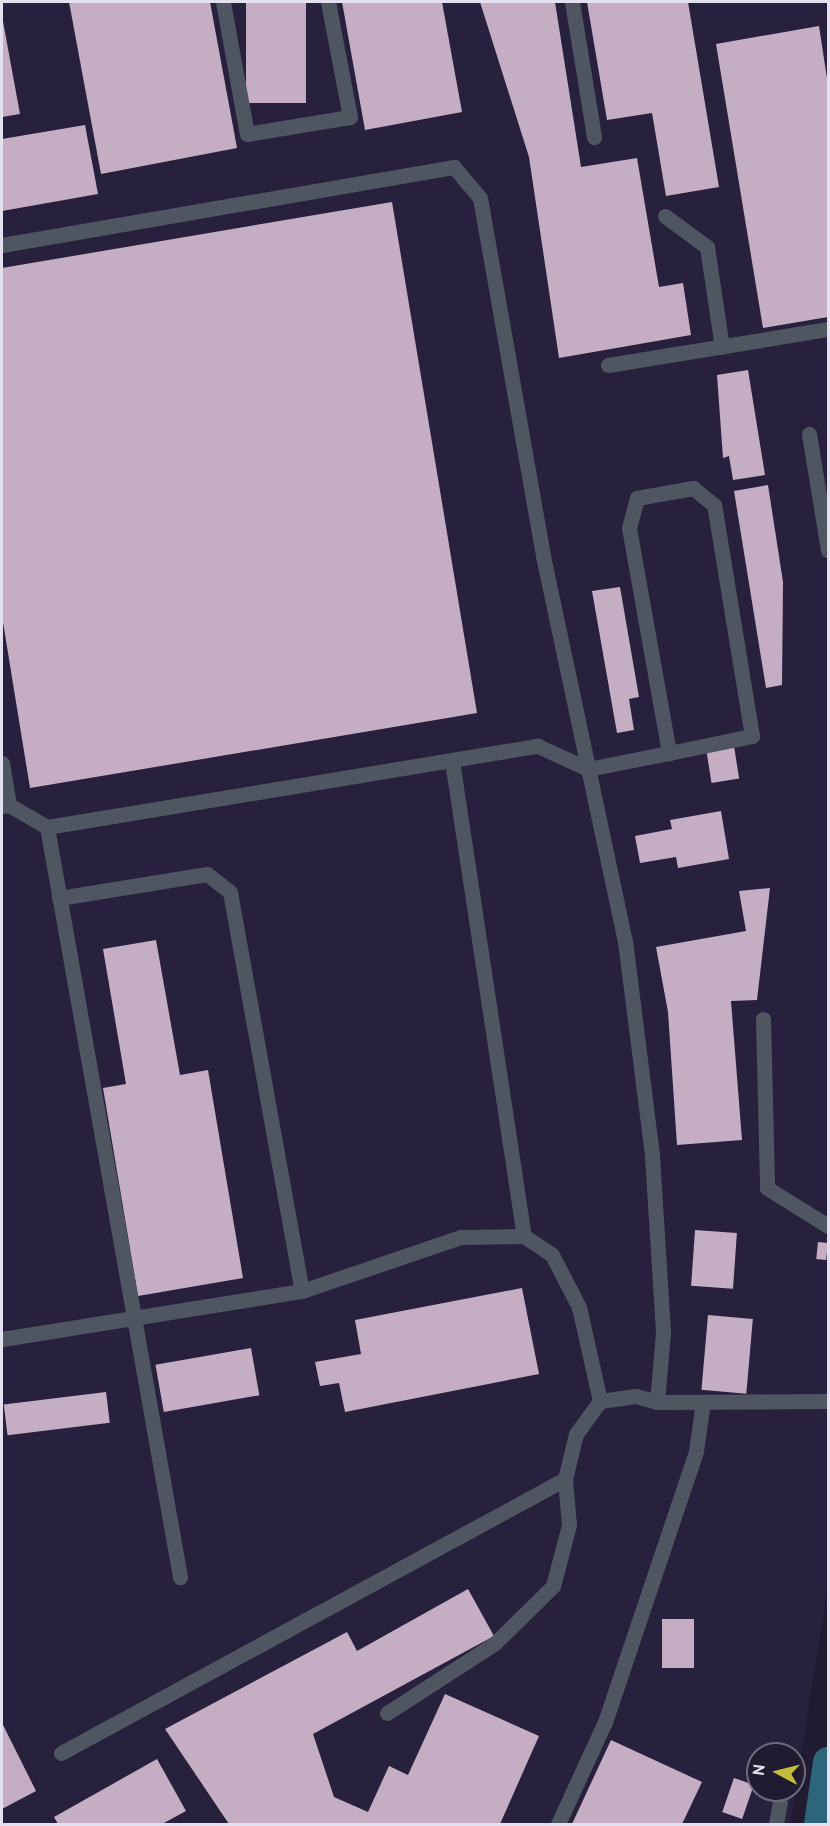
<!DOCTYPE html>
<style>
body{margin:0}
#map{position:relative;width:830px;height:1826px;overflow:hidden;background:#201b30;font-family:Overpass,sans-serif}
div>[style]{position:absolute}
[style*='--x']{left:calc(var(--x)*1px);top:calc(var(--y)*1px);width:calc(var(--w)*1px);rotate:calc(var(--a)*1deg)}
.built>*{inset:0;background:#28213d}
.canal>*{height:30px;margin:-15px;padding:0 15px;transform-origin:15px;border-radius:15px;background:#2d657a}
.building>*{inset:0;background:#c5aec4;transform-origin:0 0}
.lane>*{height:15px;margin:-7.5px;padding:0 7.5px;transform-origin:7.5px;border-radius:7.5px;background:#505661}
span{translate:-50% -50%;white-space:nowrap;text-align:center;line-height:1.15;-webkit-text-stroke:6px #201b30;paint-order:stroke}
.frame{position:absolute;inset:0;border:3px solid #e3e0ef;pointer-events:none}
.north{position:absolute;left:746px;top:1742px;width:60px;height:60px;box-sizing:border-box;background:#201b30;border:2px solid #6e6a7c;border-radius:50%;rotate:277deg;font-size:16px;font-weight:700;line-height:24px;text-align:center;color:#e3e0ef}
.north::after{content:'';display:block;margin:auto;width:21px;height:27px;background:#c7bb3c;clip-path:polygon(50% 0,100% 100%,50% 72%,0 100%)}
</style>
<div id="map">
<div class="built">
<i style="clip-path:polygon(evenodd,2px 2px,828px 2px,828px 1585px,790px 1824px,2px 1824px,2px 2px,758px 1754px,794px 1754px,794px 1790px,758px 1790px,758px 1754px)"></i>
</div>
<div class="canal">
<i style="--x:819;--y:1824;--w:63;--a:-81.7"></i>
</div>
<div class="building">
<i style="clip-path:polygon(69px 2px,210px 2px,237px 148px,101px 174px)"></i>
<i style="left:246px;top:2px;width:60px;height:101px"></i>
<i style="clip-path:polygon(342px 2px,442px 2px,462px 112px,365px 130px)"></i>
<i style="clip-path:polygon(480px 2px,555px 2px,581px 167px,637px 158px,659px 287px,683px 283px,691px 335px,559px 358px,529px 157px)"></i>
<i style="clip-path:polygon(587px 2px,688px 2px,719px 187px,666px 196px,652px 113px,607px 120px)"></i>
<i style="clip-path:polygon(2px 16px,20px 114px,2px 117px)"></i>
<i style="clip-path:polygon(819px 26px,828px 85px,828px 317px,763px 328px,716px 44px)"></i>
<i style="clip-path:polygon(85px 125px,98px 194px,2px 211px,2px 139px)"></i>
<i style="clip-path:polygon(392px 202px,477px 713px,30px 788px,2px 616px,2px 268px)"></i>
<i style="clip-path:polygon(748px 370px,765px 475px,733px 480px,729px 456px,723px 458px,717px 375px)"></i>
<i style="clip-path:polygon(768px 485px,783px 582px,782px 685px,766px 688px,734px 491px)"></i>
<i style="clip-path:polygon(620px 587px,639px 697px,629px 699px,634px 730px,617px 733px,592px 591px)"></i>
<i style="left:734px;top:746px;width:33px;height:28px;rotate:81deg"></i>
<i style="clip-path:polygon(721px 811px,729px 859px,678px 868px,676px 857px,640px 863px,635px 836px,672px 829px,670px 820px)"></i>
<i style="clip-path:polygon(770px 888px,757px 1000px,731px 1001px,742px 1140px,677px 1145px,668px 1012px,656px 947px,746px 931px,739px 891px)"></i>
<i style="clip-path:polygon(156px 940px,180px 1075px,208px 1070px,243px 1278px,138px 1296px,103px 1088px,126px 1084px,103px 949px)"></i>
<i style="left:695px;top:1230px;width:42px;height:56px;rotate:4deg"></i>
<i style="left:818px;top:1242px;width:10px;height:17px;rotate:6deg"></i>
<i style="clip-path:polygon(522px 1288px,539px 1374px,345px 1412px,339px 1383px,320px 1386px,315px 1362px,361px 1354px,355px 1320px)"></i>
<i style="left:708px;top:1315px;width:45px;height:75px;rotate:5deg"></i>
<i style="left:251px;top:1348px;width:48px;height:97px;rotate:80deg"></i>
<i style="left:106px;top:1392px;width:31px;height:103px;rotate:83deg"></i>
<i style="clip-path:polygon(468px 1589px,494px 1636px,313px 1734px,334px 1797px,368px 1812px,389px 1766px,408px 1775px,445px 1694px,539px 1736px,500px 1824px,229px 1824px,165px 1729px,347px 1632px,357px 1651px)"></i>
<i style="left:662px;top:1619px;width:32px;height:49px"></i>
<i style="clip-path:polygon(2px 1723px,36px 1791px,2px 1809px)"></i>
<i style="clip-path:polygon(611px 1740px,702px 1782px,682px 1824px,572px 1824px)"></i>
<i style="clip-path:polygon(157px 1759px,186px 1811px,162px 1824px,58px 1824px,54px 1817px)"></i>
<i style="left:734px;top:1778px;width:21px;height:36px;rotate:19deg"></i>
</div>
<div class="lane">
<i style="--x:223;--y:2;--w:134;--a:79.7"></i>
<i style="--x:247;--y:134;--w:104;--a:-9.4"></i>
<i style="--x:350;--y:117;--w:117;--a:-100.8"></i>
<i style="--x:572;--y:2;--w:137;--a:80.7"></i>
<i style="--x:665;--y:216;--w:52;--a:36.4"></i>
<i style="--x:707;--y:247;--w:101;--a:81.5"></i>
<i style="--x:2;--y:245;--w:459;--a:-9.8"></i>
<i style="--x:454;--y:167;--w:40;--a:50"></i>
<i style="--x:480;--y:198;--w:364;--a:80"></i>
<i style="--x:543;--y:556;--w:394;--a:78"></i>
<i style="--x:625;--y:941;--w:217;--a:82.8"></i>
<i style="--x:652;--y:1156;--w:176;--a:86.4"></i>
<i style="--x:663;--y:1332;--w:70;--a:94.9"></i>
<i style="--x:608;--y:365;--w:223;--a:-9.3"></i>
<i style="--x:809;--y:434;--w:118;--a:80.7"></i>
<i style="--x:452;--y:761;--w:480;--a:81.4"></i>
<i style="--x:2;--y:763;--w:43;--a:80.5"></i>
<i style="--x:2;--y:806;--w:7;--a:-8"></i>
<i style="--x:9;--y:805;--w:44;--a:30.1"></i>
<i style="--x:47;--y:827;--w:762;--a:79.94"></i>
<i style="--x:47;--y:827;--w:498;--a:-9.4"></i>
<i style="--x:538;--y:746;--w:55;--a:24.7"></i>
<i style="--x:588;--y:769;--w:83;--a:-11.2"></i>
<i style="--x:669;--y:753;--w:85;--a:-11.6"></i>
<i style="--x:752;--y:736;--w:234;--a:-99.3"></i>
<i style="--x:714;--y:505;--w:27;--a:-141"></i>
<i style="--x:693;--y:488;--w:57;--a:169.9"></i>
<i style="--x:637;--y:498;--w:31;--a:105"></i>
<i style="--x:629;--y:528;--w:229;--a:79.9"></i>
<i style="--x:59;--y:898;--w:150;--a:-9.2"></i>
<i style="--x:207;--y:874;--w:29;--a:38"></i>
<i style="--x:230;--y:892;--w:405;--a:79.8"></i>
<i style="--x:763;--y:1019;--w:169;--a:88.6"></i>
<i style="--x:767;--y:1188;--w:72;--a:31.9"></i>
<i style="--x:2;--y:1339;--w:304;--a:-9.1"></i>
<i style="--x:302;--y:1291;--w:168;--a:-18.8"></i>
<i style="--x:461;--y:1237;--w:63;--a:-0.9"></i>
<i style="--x:524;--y:1236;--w:34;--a:34"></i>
<i style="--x:552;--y:1255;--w:59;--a:62.6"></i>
<i style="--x:579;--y:1307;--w:96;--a:77.4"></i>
<i style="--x:387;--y:1713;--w:129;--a:-32.9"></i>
<i style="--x:495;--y:1643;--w:81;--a:-44.5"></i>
<i style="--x:553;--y:1586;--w:63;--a:-75.3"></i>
<i style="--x:569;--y:1525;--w:46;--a:-95"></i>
<i style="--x:565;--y:1479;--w:46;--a:-76.3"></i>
<i style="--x:576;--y:1434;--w:41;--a:-54"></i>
<i style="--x:600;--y:1401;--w:36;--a:-8"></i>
<i style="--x:636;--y:1396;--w:22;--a:16"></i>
<i style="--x:657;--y:1402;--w:171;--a:-0.3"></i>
<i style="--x:61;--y:1753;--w:574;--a:-28.53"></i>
<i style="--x:558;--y:1824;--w:112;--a:-65.3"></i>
<i style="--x:605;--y:1722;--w:286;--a:-71.4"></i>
<i style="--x:696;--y:1451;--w:49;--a:-81.9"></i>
<i style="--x:776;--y:1824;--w:22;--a:-80"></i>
</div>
<div class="frame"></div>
<div class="north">N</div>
</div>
